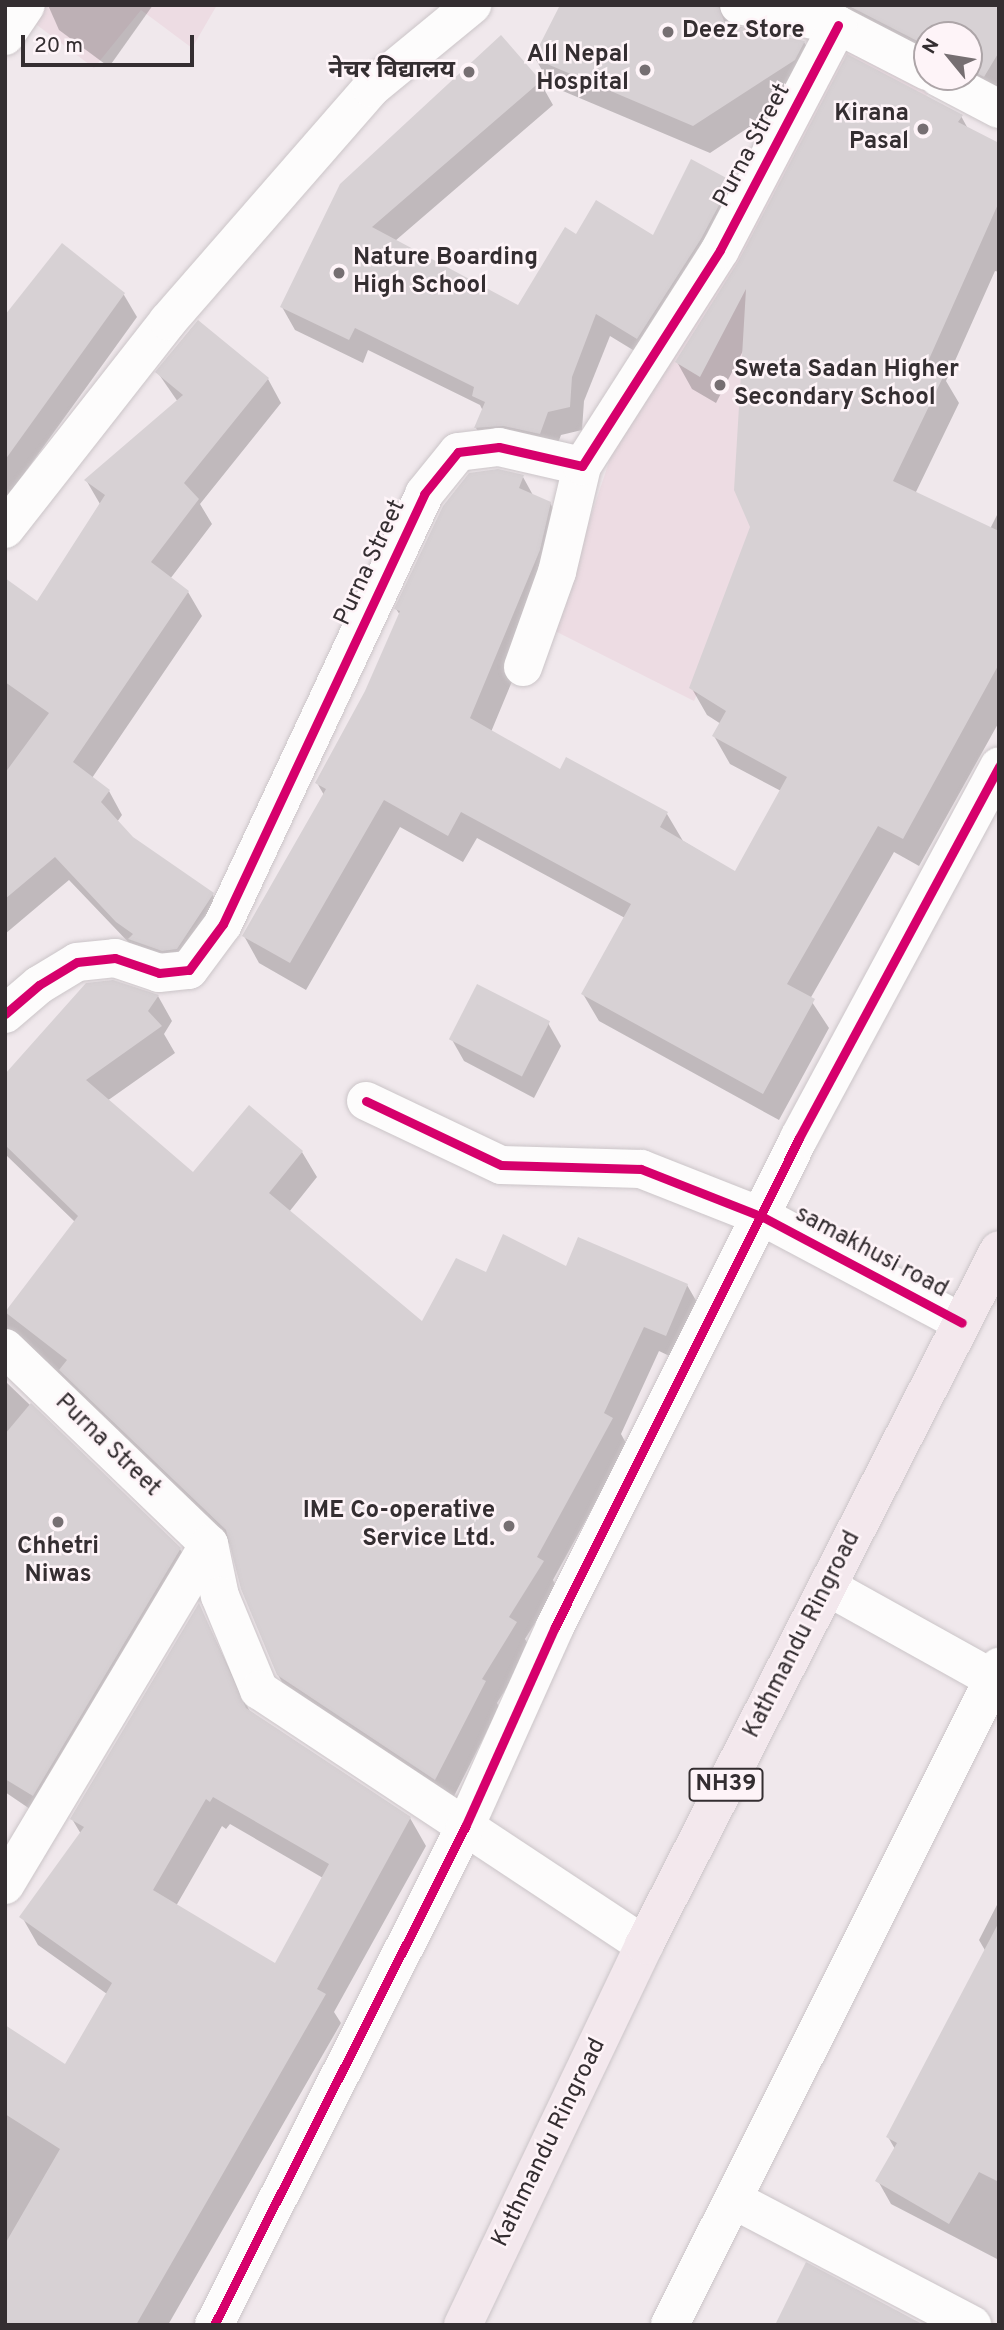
<!DOCTYPE html>
<meta charset="utf-8">
<style>
body{margin:0}
#map{position:relative;width:1004px;height:2330px;overflow:hidden;background:#f0e8ec;font-family:Overpass,"Noto Sans Devanagari",sans-serif}
div>[style]{position:absolute}
[style*='--x']{left:calc(var(--x)*1px);top:calc(var(--y)*1px);width:calc(var(--w)*1px);rotate:calc(var(--a)*1deg)}
.built>*{inset:0;background:#eddce3}
.shadow>*{inset:0;background:#0003}
.building>*{inset:0;background:#d7d1d4;transform-origin:0 0}
.roads{filter:drop-shadow(0 0 2px #cbc5c8) drop-shadow(0 0 2px #cbc5c8)}
.street>*{height:38px;margin:-19px;padding:0 19px;transform-origin:19px;border-radius:19px;background:#fdfcfc}
.highway>*{height:38px;margin:-19px;padding:0 19px;transform-origin:19px;border-radius:19px;background:#f3e8ed}
.cycleway>*{height:9px;margin:-4.5px;padding:0 4.5px;transform-origin:4.5px;border-radius:4.5px;background:#d6006c}
.dots>*{width:19px;height:19px;translate:-50% -50%;box-sizing:border-box;border:4px solid #fef4f8;border-radius:50%}
span{translate:-50% -50%;white-space:nowrap;text-align:center;line-height:1.15;-webkit-text-stroke:5px #fef4f8;paint-order:stroke}
.shield-label span{padding:2px 5px;background:#fef4f8;border:2px solid;border-radius:5px;-webkit-text-stroke-width:0}
.shield-label{font-size:23px;color:#342e31;font-weight:700}
.poi-label{font-size:24px;color:#342e31;font-weight:700}
.left{translate:0 -50%;text-align:left}
.right{translate:-100% -50%;text-align:right}
.street-label{font-size:24px;color:#342e31}
.frame{position:absolute;inset:0;border:7px solid #342e31;pointer-events:none}
.north{position:absolute;left:913px;top:21px;width:70px;height:70px;box-sizing:border-box;background:#fef4f8;border:2px solid #ada5a8;border-radius:50%;rotate:300deg;font-size:19px;font-weight:700;line-height:28px;text-align:center;color:#342e31}
.north::after{content:'';display:block;margin:auto;width:24px;height:32px;background:#766f72;clip-path:polygon(50% 0,100% 100%,50% 72%,0 100%)}
.scale{position:absolute;left:21px;top:35px;width:173px;height:32px;box-sizing:border-box;border:4px solid #342e31;border-top:0;padding-left:9px;font-size:21px;line-height:24px;white-space:nowrap;color:#342e31;-webkit-text-stroke:5px #fef4f8;paint-order:stroke}
</style>
<div id="map">
<div class="built">
<i style="clip-path:polygon(33px 5px,217px 5px,192px 48px,141px 10px,94px 68px,25px 16px)"></i>
<i style="clip-path:polygon(839px 38px,935px 79px,831px 289px,807px 448px,694px 701px,553px 630px,627px 408px)"></i>
</div>
<div class="shadow">
<i style="clip-path:polygon(48px 5px,153px 5px,109px 67px,59px 30px)"></i>
<i style="clip-path:polygon(562px 5px,999px 5px,999px 102px,969px 77px,969px 35px,927px 35px,927px 65px,737px 18px,736px 26px,804px 42px,820px 69px,810px 87px,710px 153px,551px 86px,535px 58px)"></i>
<i style="clip-path:polygon(540px 82px,553px 105px,395px 241px,519px 308px,576px 236px,654px 237px,730px 182px,744px 205px,651px 361px,610px 336px,584px 401px,582px 430px,561px 435px,553px 456px,489px 451px,476px 428px,483px 411px,480px 405px,368px 350px,363px 363px,295px 330px,282px 307px,342px 185px)"></i>
<i style="clip-path:polygon(961px 116px,999px 185px,999px 272px,995px 271px,946px 381px,959px 403px,915px 494px,990px 529px,999px 511px,999px 722px,919px 866px,894px 852px,810px 999px,829px 1028px,779px 1120px,599px 1021px,583px 994px,625px 918px,477px 838px,463px 862px,400px 827px,306px 990px,259px 963px,244px 936px,324px 795px,317px 783px,367px 692px,400px 615px,396px 609px,523px 477px,534px 497px,550px 503px,566px 531px,555px 578px,491px 732px,561px 771px,667px 814px,683px 841px,736px 873px,781px 791px,730px 764px,714px 736px,721px 724px,707px 715px,691px 687px,752px 527px,744px 349px,716px 403px,692px 389px,677px 362px,741px 261px)"></i>
<i style="clip-path:polygon(63px 245px,124px 295px,137px 317px,5px 500px,5px 318px)"></i>
<i style="clip-path:polygon(158px 373px,268px 379px,281px 403px,200px 504px,212px 524px,170px 579px,188px 592px,202px 616px,92px 778px,109px 791px,122px 815px,117px 822px,132px 838px,212px 894px,226px 918px,191px 973px,132px 946px,69px 880px,5px 934px,5px 612px,38px 604px,100px 504px,86px 480px,178px 402px)"></i>
<i style="clip-path:polygon(158px 996px,172px 1021px,164px 1034px,175px 1053px,107px 1101px,193px 1174px,302px 1152px,317px 1177px,289px 1212px,423px 1324px,487px 1274px,567px 1268px,687px 1285px,702px 1311px,680px 1361px,659px 1351px,621px 1434px,627px 1445px,553px 1580px,557px 1588px,525px 1639px,531px 1649px,497px 1703px,499px 1707px,450px 1804px,293px 1701px,278px 1675px,231px 1545px,37px 1358px,5px 1354px,5px 1315px,75px 1222px,5px 1154px,5px 1077px)"></i>
<i style="clip-path:polygon(548px 1023px,561px 1046px,534px 1098px,464px 1061px,451px 1038px)"></i>
<i style="clip-path:polygon(5px 1381px,180px 1549px,196px 1576px,49px 1822px,5px 1792px)"></i>
<i style="clip-path:polygon(evenodd,199px 1606px,250px 1712px,410px 1818px,426px 1846px,334px 2012px,341px 2023px,168px 2325px,5px 2325px,5px 2027px,66px 2066px,107px 1994px,38px 1945px,22px 1917px,81px 1834px,72px 1819px,199px 1606px,230px 1824px,323px 1878px,275px 1966px,176px 1906px,222px 1826px,226px 1829px,230px 1824px)"></i>
<i style="clip-path:polygon(999px 1901px,999px 2260px,891px 2204px,878px 2181px,895px 2149px,888px 2137px,986px 1952px,979px 1940px)"></i>
</div>
<div class="building">
<i style="clip-path:polygon(560px 5px,718px 5px,724px 21px,734px 26px,805px 41px,795px 60px,693px 126px,533px 58px)"></i>
<i style="clip-path:polygon(847px 5px,999px 5px,999px 52px,984px 77px,969px 69px,969px 35px,927px 35px,927px 46px)"></i>
<i style="clip-path:polygon(501px 35px,541px 81px,372px 227px,518px 305px,565px 227px,576px 234px,596px 200px,653px 235px,691px 159px,732px 181px,701px 239px,637px 339px,596px 314px,572px 377px,570px 407px,548px 412px,540px 434px,503px 426px,474px 428px,485px 402px,472px 396px,474px 387px,355px 328px,349px 340px,280px 307px,340px 184px)"></i>
<i style="clip-path:polygon(847px 54px,963px 115px,958px 122px,999px 143px,999px 202px,926px 366px,944px 375px,893px 481px,999px 531px,999px 664px,903px 839px,878px 826px,787px 984px,815px 999px,763px 1094px,581px 994px,631px 904px,461px 812px,448px 836px,384px 800px,290px 963px,242px 936px,326px 789px,315px 783px,365px 691px,400px 611px,394px 609px,443px 506px,469px 473px,498px 469px,524px 475px,519px 488px,551px 502px,540px 550px,470px 718px,560px 769px,566px 757px,668px 812px,660px 827px,735px 871px,787px 777px,712px 736px,726px 711px,689px 688px,750px 527px,734px 490px,746px 289px,700px 377px,675px 362px,739px 260px)"></i>
<i style="clip-path:polygon(62px 243px,125px 293px,5px 460px,5px 315px)"></i>
<i style="clip-path:polygon(198px 320px,269px 378px,184px 483px,199px 499px,151px 562px,189px 591px,73px 762px,110px 790px,101px 802px,133px 837px,214px 893px,177px 949px,162px 951px,128px 939px,133px 934px,116px 922px,55px 857px,5px 899px,5px 773px,49px 713px,5px 682px,5px 578px,37px 601px,105px 495px,84px 480px,183px 395px,155px 372px)"></i>
<i style="clip-path:polygon(113px 980px,159px 995px,148px 1011px,162px 1026px,86px 1080px,193px 1172px,249px 1105px,303px 1151px,269px 1193px,422px 1321px,456px 1258px,486px 1272px,503px 1234px,566px 1266px,578px 1237px,688px 1284px,666px 1336px,644px 1327px,604px 1413px,613px 1418px,537px 1557px,544px 1561px,509px 1617px,517px 1622px,482px 1679px,486px 1681px,435px 1780px,277px 1675px,241px 1589px,226px 1530px,59px 1370px,67px 1360px,5px 1312px,78px 1216px,5px 1145px,5px 1074px,86px 983px)"></i>
<i style="left:477px;top:984px;width:82px;height:62px;rotate:27deg"></i>
<i style="clip-path:polygon(31px 1403px,181px 1548px,33px 1796px,5px 1779px,5px 1434px)"></i>
<i style="clip-path:polygon(evenodd,199px 1603px,246px 1708px,411px 1817px,317px 1989px,326px 1994px,136px 2325px,5px 2325px,5px 2244px,60px 2149px,5px 2114px,5px 2025px,65px 2064px,112px 1983px,19px 1917px,84px 1827px,70px 1819px,199px 1603px,213px 1797px,329px 1864px,275px 1963px,153px 1890px,206px 1799px,210px 1802px,213px 1797px)"></i>
<i style="clip-path:polygon(999px 1922px,999px 2182px,979px 2172px,949px 2224px,875px 2181px,897px 2143px,886px 2137px)"></i>
<i style="clip-path:polygon(806px 2262px,924px 2325px,775px 2325px)"></i>
</div>
<div class="roads">
<div class="street">
<i style="--x:739;--y:5;--w:101;--a:11.4"></i>
<i style="--x:838;--y:25;--w:100;--a:27.3"></i>
<i style="--x:5;--y:36;--w:37;--a:-56"></i>
<i style="--x:938;--y:77;--w:69;--a:27.7"></i>
<i style="--x:5;--y:529;--w:264;--a:-51.9"></i>
<i style="--x:168;--y:321;--w:309;--a:-48.9"></i>
<i style="--x:371;--y:88;--w:131;--a:-39.4"></i>
<i style="--x:523;--y:667;--w:101;--a:-70.3"></i>
<i style="--x:557;--y:572;--w:109;--a:-76.7"></i>
<i style="--x:5;--y:1014;--w:45;--a:-40.5"></i>
<i style="--x:39;--y:985;--w:44;--a:-31.2"></i>
<i style="--x:77;--y:962;--w:38;--a:-6"></i>
<i style="--x:115;--y:958;--w:46;--a:18.8"></i>
<i style="--x:159;--y:973;--w:30;--a:-6"></i>
<i style="--x:189;--y:970;--w:57;--a:-53.5"></i>
<i style="--x:223;--y:924;--w:475;--a:-64.9"></i>
<i style="--x:424;--y:494;--w:54;--a:-51"></i>
<i style="--x:458;--y:452;--w:41;--a:-7"></i>
<i style="--x:499;--y:447;--w:85;--a:12.9"></i>
<i style="--x:582;--y:466;--w:256;--a:-57.4"></i>
<i style="--x:720;--y:250;--w:254;--a:-62.3"></i>
<i style="--x:366;--y:1101;--w:149;--a:25.4"></i>
<i style="--x:501;--y:1165;--w:140;--a:1.6"></i>
<i style="--x:641;--y:1169;--w:131;--a:21.5"></i>
<i style="--x:763;--y:1217;--w:225;--a:28"></i>
<i style="--x:5;--y:1348;--w:283;--a:43.9"></i>
<i style="--x:209;--y:1544;--w:53;--a:78.1"></i>
<i style="--x:220;--y:1596;--w:102;--a:67.5"></i>
<i style="--x:259;--y:1690;--w:462;--a:33.5"></i>
<i style="--x:828;--y:1587;--w:196;--a:29.1"></i>
<i style="--x:5;--y:1885;--w:397;--a:-59.1"></i>
<i style="--x:734;--y:2200;--w:269;--a:27.7"></i>
<i style="--x:214;--y:2325;--w:558;--a:-63.25"></i>
<i style="--x:465;--y:1827;--w:219;--a:-65.8"></i>
<i style="--x:555;--y:1627;--w:546;--a:-63.48"></i>
<i style="--x:799;--y:1138;--w:422;--a:-61.7"></i>
<i style="--x:670;--y:2325;--w:736;--a:-63.43"></i>
</div>
<div class="highway">
<i style="--x:463;--y:2325;--w:421;--a:-64.5"></i>
<i style="--x:644;--y:1945;--w:780;--a:-62.94"></i>
</div>
</div>
<div class="cycleway">
<i style="--x:5;--y:1014;--w:45;--a:-40.5"></i>
<i style="--x:39;--y:985;--w:44;--a:-31.2"></i>
<i style="--x:77;--y:962;--w:38;--a:-6"></i>
<i style="--x:115;--y:958;--w:46;--a:18.8"></i>
<i style="--x:159;--y:973;--w:30;--a:-6"></i>
<i style="--x:189;--y:970;--w:57;--a:-53.5"></i>
<i style="--x:223;--y:924;--w:475;--a:-64.9"></i>
<i style="--x:424;--y:494;--w:54;--a:-51"></i>
<i style="--x:458;--y:452;--w:41;--a:-7"></i>
<i style="--x:499;--y:447;--w:85;--a:12.9"></i>
<i style="--x:582;--y:466;--w:256;--a:-57.4"></i>
<i style="--x:720;--y:250;--w:254;--a:-62.3"></i>
<i style="--x:366;--y:1101;--w:149;--a:25.4"></i>
<i style="--x:501;--y:1165;--w:140;--a:1.6"></i>
<i style="--x:641;--y:1169;--w:131;--a:21.5"></i>
<i style="--x:763;--y:1217;--w:225;--a:28"></i>
<i style="--x:214;--y:2325;--w:558;--a:-63.25"></i>
<i style="--x:465;--y:1827;--w:219;--a:-65.8"></i>
<i style="--x:555;--y:1627;--w:546;--a:-63.48"></i>
<i style="--x:799;--y:1138;--w:422;--a:-61.7"></i>
</div>
<div class="dots">
<i style="left:668px;top:32px;background:#766f72"></i>
<i style="left:645px;top:70px;background:#766f72"></i>
<i style="left:469px;top:72px;background:#766f72"></i>
<i style="left:923px;top:129px;background:#766f72"></i>
<i style="left:339px;top:273px;background:#766f72"></i>
<i style="left:720px;top:385px;background:#766f72"></i>
<i style="left:58px;top:1522px;background:#766f72"></i>
<i style="left:509px;top:1526px;background:#766f72"></i>
</div>
<div class="shield-label">
<span style="left:726px;top:1785px">NH39</span>
</div>
<div class="poi-label">
<span class="left" style="left:682px;top:32px">Deez Store</span>
<span class="right" style="left:629px;top:70px">All Nepal<br>Hospital</span>
<span class="right" style="left:455px;top:72px">नेचर विद्यालय</span>
<span class="right" style="left:909px;top:129px">Kirana<br>Pasal</span>
<span class="left" style="left:353px;top:273px">Nature Boarding<br>High School</span>
<span class="left" style="left:734px;top:385px">Sweta Sadan Higher<br>Secondary School</span>
<span class="right" style="left:495px;top:1526px">IME Co-operative<br>Service Ltd.</span>
<span style="left:58px;top:1562px">Chhetri<br>Niwas</span>
</div>
<div class="street-label">
<span style="left:753px;top:146px;rotate:-62deg">Purna Street</span>
<span style="left:371px;top:563px;rotate:-65deg">Purna Street</span>
<span style="left:871px;top:1253px;rotate:28deg">samakhusi road</span>
<span style="left:107px;top:1446px;rotate:44deg">Purna Street</span>
<span style="left:803px;top:1635px;rotate:-63deg">Kathmandu Ringroad</span>
<span style="left:550px;top:2143px;rotate:-64deg">Kathmandu Ringroad</span>
</div>
<div class="frame"></div>
<div class="north">N</div>
<div class="scale">20 m</div>
</div>
